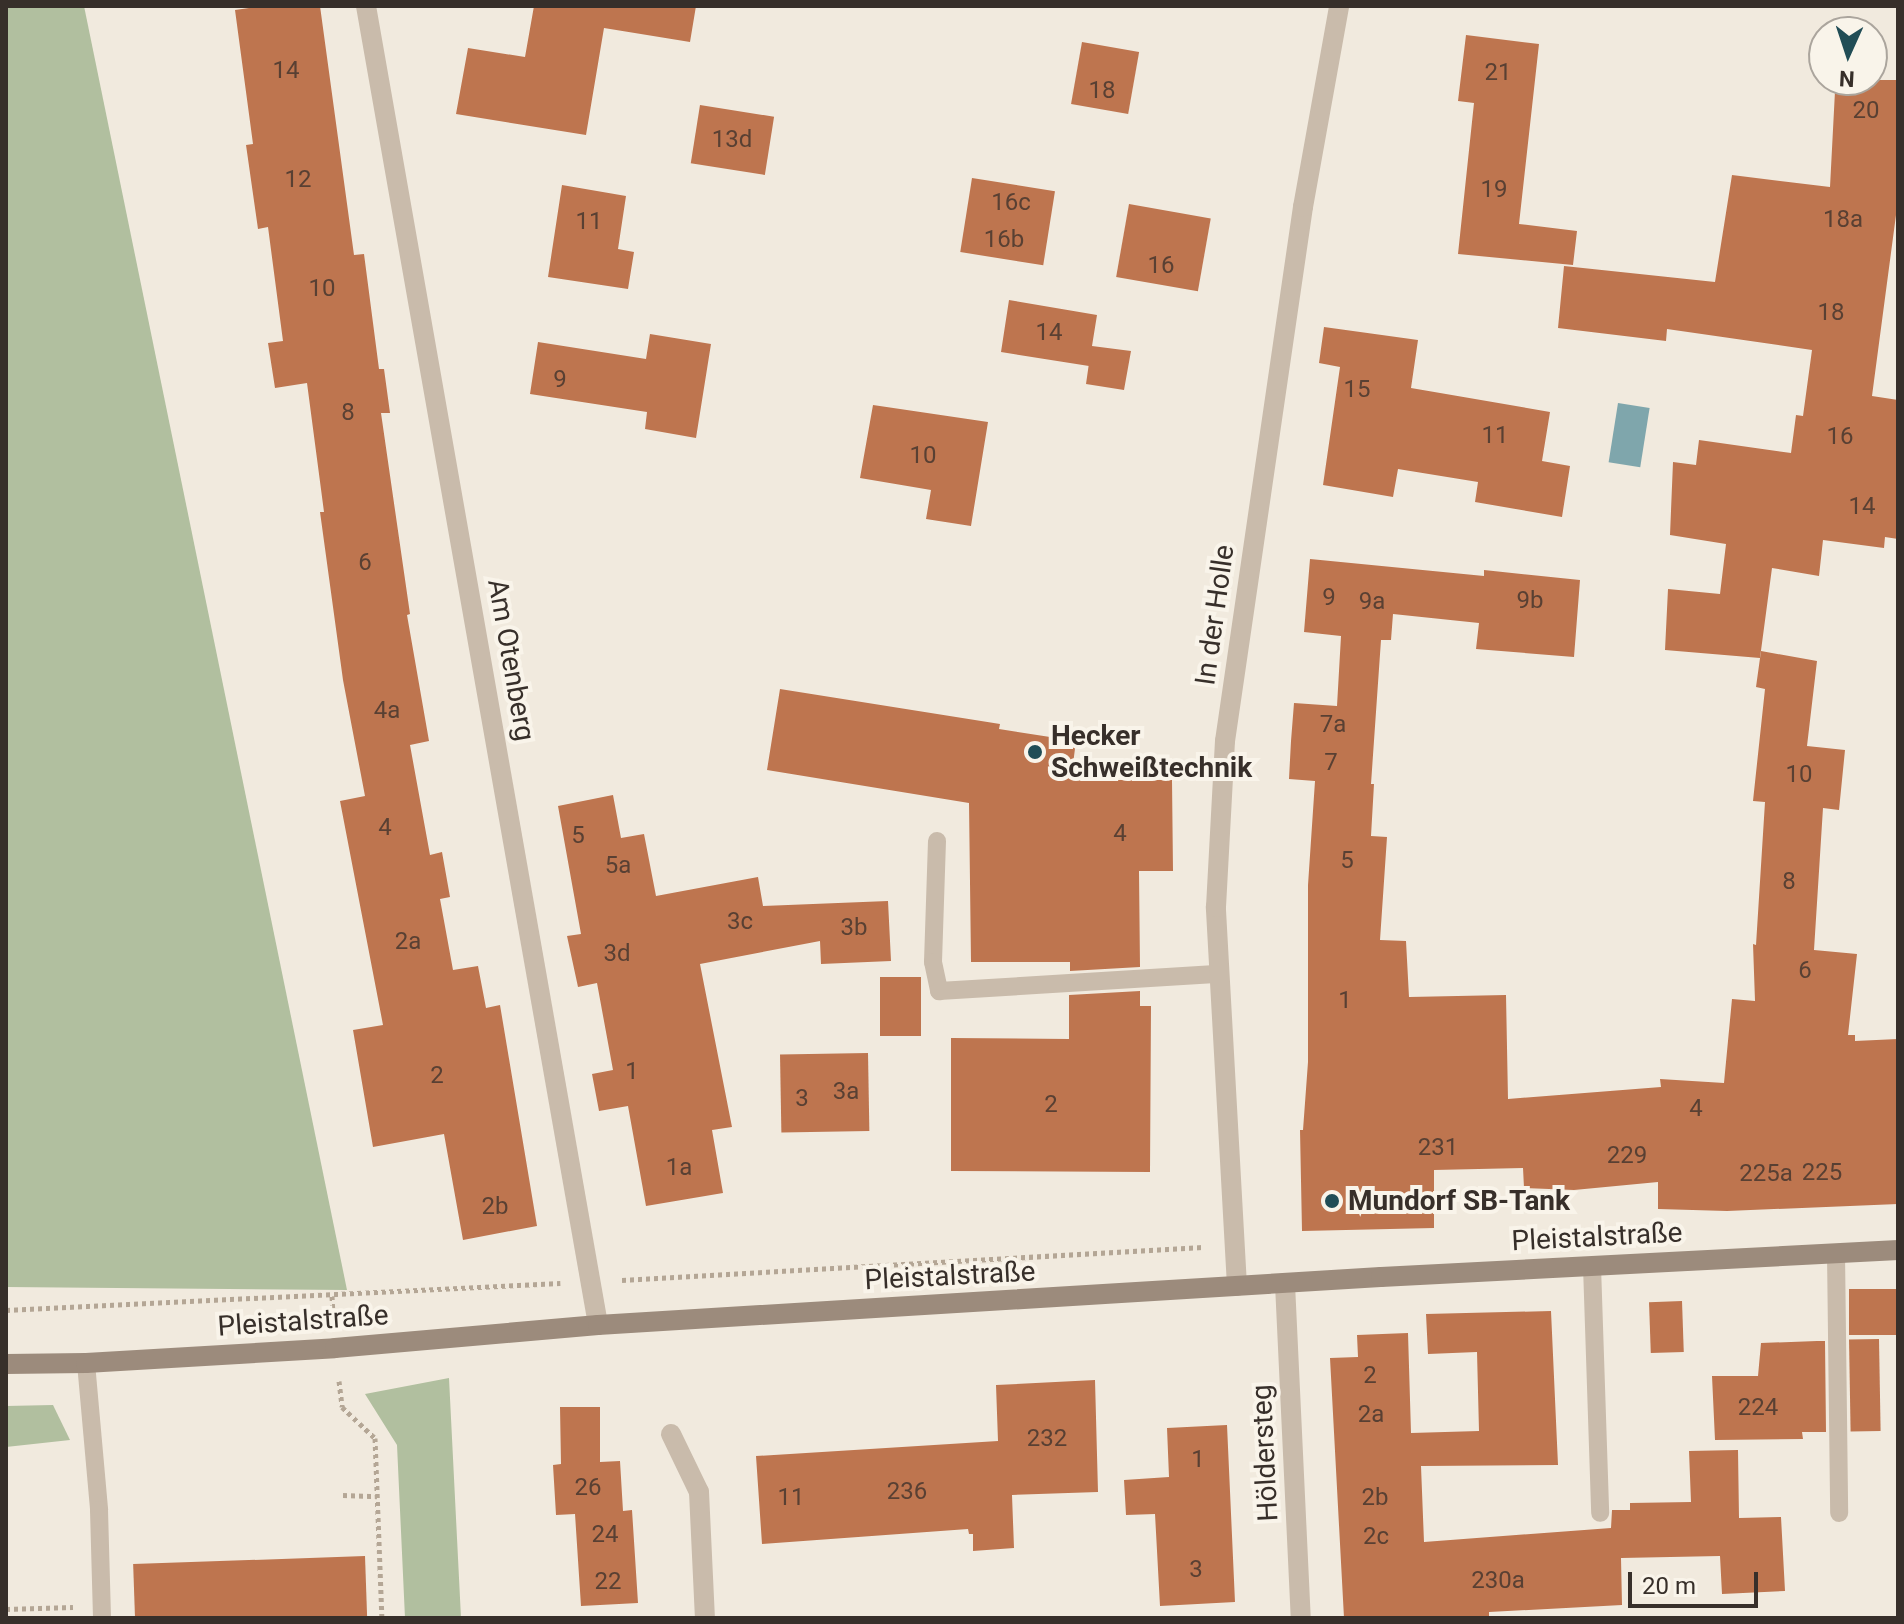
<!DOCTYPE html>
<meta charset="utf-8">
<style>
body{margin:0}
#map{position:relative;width:1904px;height:1624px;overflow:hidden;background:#f1eade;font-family:Roboto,sans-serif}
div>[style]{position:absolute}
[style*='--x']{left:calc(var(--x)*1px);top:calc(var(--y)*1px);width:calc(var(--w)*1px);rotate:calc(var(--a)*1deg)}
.green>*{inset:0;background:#b1bf9f}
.water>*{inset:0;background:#7fa6ac;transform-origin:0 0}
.building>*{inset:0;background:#be754f;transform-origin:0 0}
.path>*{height:5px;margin-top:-2.5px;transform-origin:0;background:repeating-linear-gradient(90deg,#b4a695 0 4px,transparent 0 8px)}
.lane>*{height:18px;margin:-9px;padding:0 9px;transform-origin:9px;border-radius:9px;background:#c9bbab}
.street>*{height:20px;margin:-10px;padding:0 10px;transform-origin:10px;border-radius:10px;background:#c9bbab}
.secondary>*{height:20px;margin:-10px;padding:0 10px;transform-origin:10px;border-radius:10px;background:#9c8b7c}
.dots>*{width:22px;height:22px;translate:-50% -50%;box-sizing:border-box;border:4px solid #f9f4ea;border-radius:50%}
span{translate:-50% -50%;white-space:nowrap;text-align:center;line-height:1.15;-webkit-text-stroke:8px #f9f4ea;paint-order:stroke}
.number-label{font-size:24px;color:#594033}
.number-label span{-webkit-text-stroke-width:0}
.street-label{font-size:28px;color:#372f2a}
.poi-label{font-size:28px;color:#372f2a;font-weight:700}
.left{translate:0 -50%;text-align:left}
.frame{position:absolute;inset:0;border:8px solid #372f2a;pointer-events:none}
.north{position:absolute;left:1808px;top:16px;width:80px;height:80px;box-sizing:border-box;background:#f9f4ea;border:2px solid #aba59d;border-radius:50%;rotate:183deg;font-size:22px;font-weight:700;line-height:32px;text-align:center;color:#372f2a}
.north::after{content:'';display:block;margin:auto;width:28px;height:36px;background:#214d56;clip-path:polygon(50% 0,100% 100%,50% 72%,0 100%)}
.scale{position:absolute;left:1628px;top:1572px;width:130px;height:36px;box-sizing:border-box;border:4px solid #372f2a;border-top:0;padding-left:10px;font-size:24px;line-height:28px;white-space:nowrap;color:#372f2a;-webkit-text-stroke:6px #f9f4ea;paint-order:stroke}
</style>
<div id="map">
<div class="green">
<i style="clip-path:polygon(6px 6px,84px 6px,347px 1290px,6px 1287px)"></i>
<i style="clip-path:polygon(449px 1378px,461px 1618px,405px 1618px,397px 1445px,365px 1394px)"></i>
<i style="clip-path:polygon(53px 1405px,70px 1440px,6px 1447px,6px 1406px)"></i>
</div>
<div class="water">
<i style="left:1618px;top:403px;width:32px;height:60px;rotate:9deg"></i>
</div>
<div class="building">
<i style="clip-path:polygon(264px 6px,320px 6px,354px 255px,364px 254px,379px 369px,384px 369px,390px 413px,381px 413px,410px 614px,407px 615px,429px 741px,410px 745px,430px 855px,442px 852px,450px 897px,440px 899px,453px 970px,478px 966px,486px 1008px,500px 1005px,537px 1226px,463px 1240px,444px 1134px,373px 1147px,353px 1030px,383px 1025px,340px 801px,365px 796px,343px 680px,320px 512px,324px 512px,307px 383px,275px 388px,268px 343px,283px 341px,268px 227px,258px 229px,246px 145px,253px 144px,235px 10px)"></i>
<i style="clip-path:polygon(534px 6px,696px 6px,690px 42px,604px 28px,586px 135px,456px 114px,468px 48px,525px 57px)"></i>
<i style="clip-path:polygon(1466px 35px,1539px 44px,1519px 224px,1577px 231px,1573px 265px,1458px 254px,1474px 103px,1458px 101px)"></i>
<i style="left:1082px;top:42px;width:58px;height:63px;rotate:10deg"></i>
<i style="clip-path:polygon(1857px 80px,1898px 80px,1898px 200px,1872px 396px,1898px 400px,1898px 539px,1885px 537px,1884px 548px,1823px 540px,1819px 576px,1772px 568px,1760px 658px,1665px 650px,1668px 589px,1720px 594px,1726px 544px,1670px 535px,1673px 462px,1696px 465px,1699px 440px,1791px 453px,1796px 415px,1803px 416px,1812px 350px,1667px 329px,1666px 341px,1558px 328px,1564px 266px,1715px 282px,1732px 175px,1830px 187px,1835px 91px,1856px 92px)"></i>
<i style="left:700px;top:105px;width:75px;height:59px;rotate:9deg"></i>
<i style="left:972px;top:178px;width:84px;height:75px;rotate:9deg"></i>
<i style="clip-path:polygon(562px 185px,626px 196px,618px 249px,634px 252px,628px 289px,548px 277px)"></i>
<i style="left:1129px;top:204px;width:83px;height:74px;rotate:10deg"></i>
<i style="clip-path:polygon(1009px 300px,1097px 315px,1092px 346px,1131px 351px,1124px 390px,1086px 384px,1090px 356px,1089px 366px,1001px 352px)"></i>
<i style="clip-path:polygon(1324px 327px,1418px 340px,1411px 388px,1550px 412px,1542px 461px,1570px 466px,1562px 517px,1475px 502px,1478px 482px,1398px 469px,1393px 497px,1323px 485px,1340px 367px,1319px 363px)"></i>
<i style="clip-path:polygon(650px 334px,711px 344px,696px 438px,645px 429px,647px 412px,530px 394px,538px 342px,646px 359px)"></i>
<i style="clip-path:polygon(873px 405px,988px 422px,971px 526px,926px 519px,931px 490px,860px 478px)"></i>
<i style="clip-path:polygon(1310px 559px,1484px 576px,1484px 570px,1580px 580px,1574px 657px,1476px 649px,1479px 623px,1393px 614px,1391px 640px,1381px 640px,1371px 784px,1374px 784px,1371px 836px,1387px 837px,1380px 940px,1406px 941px,1409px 997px,1506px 995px,1508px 1099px,1661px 1087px,1660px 1079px,1724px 1083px,1732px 999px,1755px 1001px,1753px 944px,1756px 945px,1765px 802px,1753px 801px,1765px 689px,1756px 687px,1761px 651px,1817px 661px,1807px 746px,1845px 750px,1839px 810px,1823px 808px,1814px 950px,1857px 954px,1848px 1035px,1855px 1035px,1855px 1041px,1898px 1039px,1898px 1204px,1727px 1211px,1658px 1209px,1658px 1182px,1574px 1190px,1524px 1188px,1523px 1168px,1434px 1170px,1434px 1228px,1302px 1231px,1300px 1130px,1303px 1130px,1308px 1062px,1308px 885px,1315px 781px,1289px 779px,1291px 741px,1294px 703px,1337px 706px,1341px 636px,1304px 632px)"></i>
<i style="clip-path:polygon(780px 689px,1000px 724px,999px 729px,1076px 741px,1073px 764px,1102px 768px,1103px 780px,1172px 780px,1173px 871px,1139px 871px,1140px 967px,1070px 971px,1070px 962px,971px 962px,969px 803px,767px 770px)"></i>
<i style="clip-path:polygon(613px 795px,621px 838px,644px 834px,656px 896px,758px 877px,763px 906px,888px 901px,891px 961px,821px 964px,820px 941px,700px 964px,732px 1127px,712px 1130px,723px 1193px,646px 1206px,628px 1106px,599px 1111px,592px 1074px,613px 1070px,597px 983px,578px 987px,567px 936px,581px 934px,558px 806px)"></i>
<i style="left:880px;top:977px;width:41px;height:59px"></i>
<i style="clip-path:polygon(1140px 991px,1140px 1006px,1151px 1006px,1150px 1172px,951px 1171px,951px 1038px,1069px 1039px,1069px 995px)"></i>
<i style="left:868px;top:1053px;width:78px;height:88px;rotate:89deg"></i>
<i style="left:1898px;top:1289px;width:46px;height:49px;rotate:90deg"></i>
<i style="left:1682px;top:1301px;width:51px;height:33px;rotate:88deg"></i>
<i style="clip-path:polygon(1551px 1311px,1558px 1465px,1421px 1466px,1424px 1542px,1611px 1528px,1612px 1510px,1630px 1510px,1630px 1503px,1691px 1502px,1689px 1451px,1738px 1450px,1739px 1518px,1781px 1517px,1785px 1591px,1722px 1594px,1720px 1556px,1621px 1558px,1622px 1605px,1489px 1612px,1489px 1618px,1344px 1618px,1330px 1358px,1358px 1357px,1357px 1335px,1408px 1333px,1411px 1433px,1479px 1431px,1477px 1352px,1428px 1354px,1426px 1314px)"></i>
<i style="left:1879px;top:1339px;width:92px;height:30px;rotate:89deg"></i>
<i style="clip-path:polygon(1817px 1341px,1825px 1341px,1826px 1432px,1802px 1432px,1803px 1439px,1715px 1440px,1712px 1376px,1758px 1376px,1761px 1343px)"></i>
<i style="clip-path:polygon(1095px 1380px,1098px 1492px,1012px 1495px,1014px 1548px,973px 1551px,973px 1534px,969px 1534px,968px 1529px,762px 1544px,756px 1456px,998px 1441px,996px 1385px)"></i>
<i style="clip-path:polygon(560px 1407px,600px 1407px,600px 1462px,620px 1461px,623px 1511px,632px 1510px,638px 1603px,581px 1606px,575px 1514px,556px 1515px,553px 1465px,561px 1464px)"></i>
<i style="clip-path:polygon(1227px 1425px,1235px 1602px,1160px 1606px,1155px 1514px,1126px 1515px,1124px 1480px,1169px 1477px,1167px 1428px)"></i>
<i style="left:365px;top:1556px;width:62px;height:232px;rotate:88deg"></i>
</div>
<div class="path">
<i style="--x:622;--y:1280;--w:582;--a:-3.25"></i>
<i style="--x:332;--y:1296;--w:19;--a:87"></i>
<i style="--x:6;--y:1310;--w:555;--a:-2.79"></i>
<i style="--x:339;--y:1381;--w:26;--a:83"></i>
<i style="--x:342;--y:1407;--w:45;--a:43.2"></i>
<i style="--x:375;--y:1438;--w:180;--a:87.8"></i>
<i style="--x:343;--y:1495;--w:34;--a:2"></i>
<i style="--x:6;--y:1609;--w:67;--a:-1.7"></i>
</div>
<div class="lane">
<i style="--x:937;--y:841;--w:121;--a:91.9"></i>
<i style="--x:933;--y:962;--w:30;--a:78"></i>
<i style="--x:939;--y:991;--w:281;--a:-3.5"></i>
<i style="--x:1836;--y:1253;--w:260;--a:89.3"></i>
<i style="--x:1592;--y:1266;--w:247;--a:88.1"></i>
<i style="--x:86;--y:1363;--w:148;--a:84.9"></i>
<i style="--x:99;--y:1510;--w:108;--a:88.4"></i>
</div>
<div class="street">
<i style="--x:366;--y:6;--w:1339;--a:80.02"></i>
<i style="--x:1285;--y:1284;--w:334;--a:87.3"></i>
<i style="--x:1237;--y:1286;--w:380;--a:-93.2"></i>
<i style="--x:1216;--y:907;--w:166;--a:-86.9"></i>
<i style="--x:1225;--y:741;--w:540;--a:-81.69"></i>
<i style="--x:1303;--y:207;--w:204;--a:-79.8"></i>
<i style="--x:671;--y:1434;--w:64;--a:64.2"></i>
<i style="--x:699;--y:1492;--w:126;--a:87.3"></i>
</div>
<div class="secondary">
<i style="--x:6;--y:1364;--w:80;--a:-0.7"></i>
<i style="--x:86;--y:1363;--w:249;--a:-3.4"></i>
<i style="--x:335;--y:1348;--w:264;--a:-5"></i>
<i style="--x:598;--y:1325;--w:784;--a:-3.51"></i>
<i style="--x:1381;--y:1277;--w:518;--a:-2.99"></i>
</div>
<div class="dots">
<i style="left:1035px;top:752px;background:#214d56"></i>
<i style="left:1332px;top:1201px;background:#214d56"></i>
</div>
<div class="number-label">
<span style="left:286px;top:71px">14</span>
<span style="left:1498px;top:73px">21</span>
<span style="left:1102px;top:91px">18</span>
<span style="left:1866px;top:111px">20</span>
<span style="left:732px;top:140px">13d</span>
<span style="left:298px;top:180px">12</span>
<span style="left:1494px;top:190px">19</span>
<span style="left:1011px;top:203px">16c</span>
<span style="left:1843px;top:220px">18a</span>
<span style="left:589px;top:222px">11</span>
<span style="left:1004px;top:240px">16b</span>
<span style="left:1161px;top:266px">16</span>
<span style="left:322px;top:289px">10</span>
<span style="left:1831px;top:313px">18</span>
<span style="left:1049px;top:333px">14</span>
<span style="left:560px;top:380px">9</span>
<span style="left:1357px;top:390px">15</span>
<span style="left:348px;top:413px">8</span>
<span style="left:1495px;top:436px">11</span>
<span style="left:1840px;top:437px">16</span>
<span style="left:923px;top:456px">10</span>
<span style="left:1862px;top:507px">14</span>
<span style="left:365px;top:563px">6</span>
<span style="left:1329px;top:598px">9</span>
<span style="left:1530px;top:601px">9b</span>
<span style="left:1372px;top:602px">9a</span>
<span style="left:387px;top:711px">4a</span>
<span style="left:1333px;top:725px">7a</span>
<span style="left:1331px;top:763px">7</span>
<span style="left:1799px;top:775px">10</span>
<span style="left:385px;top:828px">4</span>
<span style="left:1120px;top:834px">4</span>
<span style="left:578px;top:836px">5</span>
<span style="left:1347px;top:861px">5</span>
<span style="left:618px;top:866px">5a</span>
<span style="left:1789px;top:882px">8</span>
<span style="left:740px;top:922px">3c</span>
<span style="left:854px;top:928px">3b</span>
<span style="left:408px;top:942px">2a</span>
<span style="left:617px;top:954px">3d</span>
<span style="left:1805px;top:971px">6</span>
<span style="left:1345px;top:1001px">1</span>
<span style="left:632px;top:1072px">1</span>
<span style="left:437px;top:1076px">2</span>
<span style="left:846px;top:1092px">3a</span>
<span style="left:802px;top:1099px">3</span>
<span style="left:1051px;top:1105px">2</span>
<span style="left:1696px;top:1109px">4</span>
<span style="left:1438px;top:1148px">231</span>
<span style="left:1627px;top:1156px">229</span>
<span style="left:679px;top:1168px">1a</span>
<span style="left:1822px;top:1173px">225</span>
<span style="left:1766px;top:1174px">225a</span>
<span style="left:495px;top:1207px">2b</span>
<span style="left:1370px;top:1376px">2</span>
<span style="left:1758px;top:1408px">224</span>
<span style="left:1371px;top:1415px">2a</span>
<span style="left:1047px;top:1439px">232</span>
<span style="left:1198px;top:1460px">1</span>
<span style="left:588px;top:1488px">26</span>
<span style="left:907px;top:1492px">236</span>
<span style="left:791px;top:1498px">11</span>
<span style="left:1375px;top:1498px">2b</span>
<span style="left:605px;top:1535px">24</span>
<span style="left:1376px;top:1537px">2c</span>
<span style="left:1196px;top:1570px">3</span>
<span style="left:1498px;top:1581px">230a</span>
<span style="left:608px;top:1582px">22</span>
</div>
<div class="street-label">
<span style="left:1215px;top:615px;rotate:-82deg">In der Holle</span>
<span style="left:511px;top:660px;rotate:80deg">Am Otenberg</span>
<span style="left:1597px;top:1237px;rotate:-3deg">Pleistalstraße</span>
<span style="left:950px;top:1276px;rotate:-3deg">Pleistalstraße</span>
<span style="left:303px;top:1321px;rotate:-4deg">Pleistalstraße</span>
<span style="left:1265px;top:1453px;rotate:-93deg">Höldersteg</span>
</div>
<div class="poi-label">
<span class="left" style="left:1051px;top:752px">Hecker<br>Schweißtechnik</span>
<span class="left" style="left:1348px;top:1201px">Mundorf SB-Tank</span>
</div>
<div class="frame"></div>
<div class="north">N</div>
<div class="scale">20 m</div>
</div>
